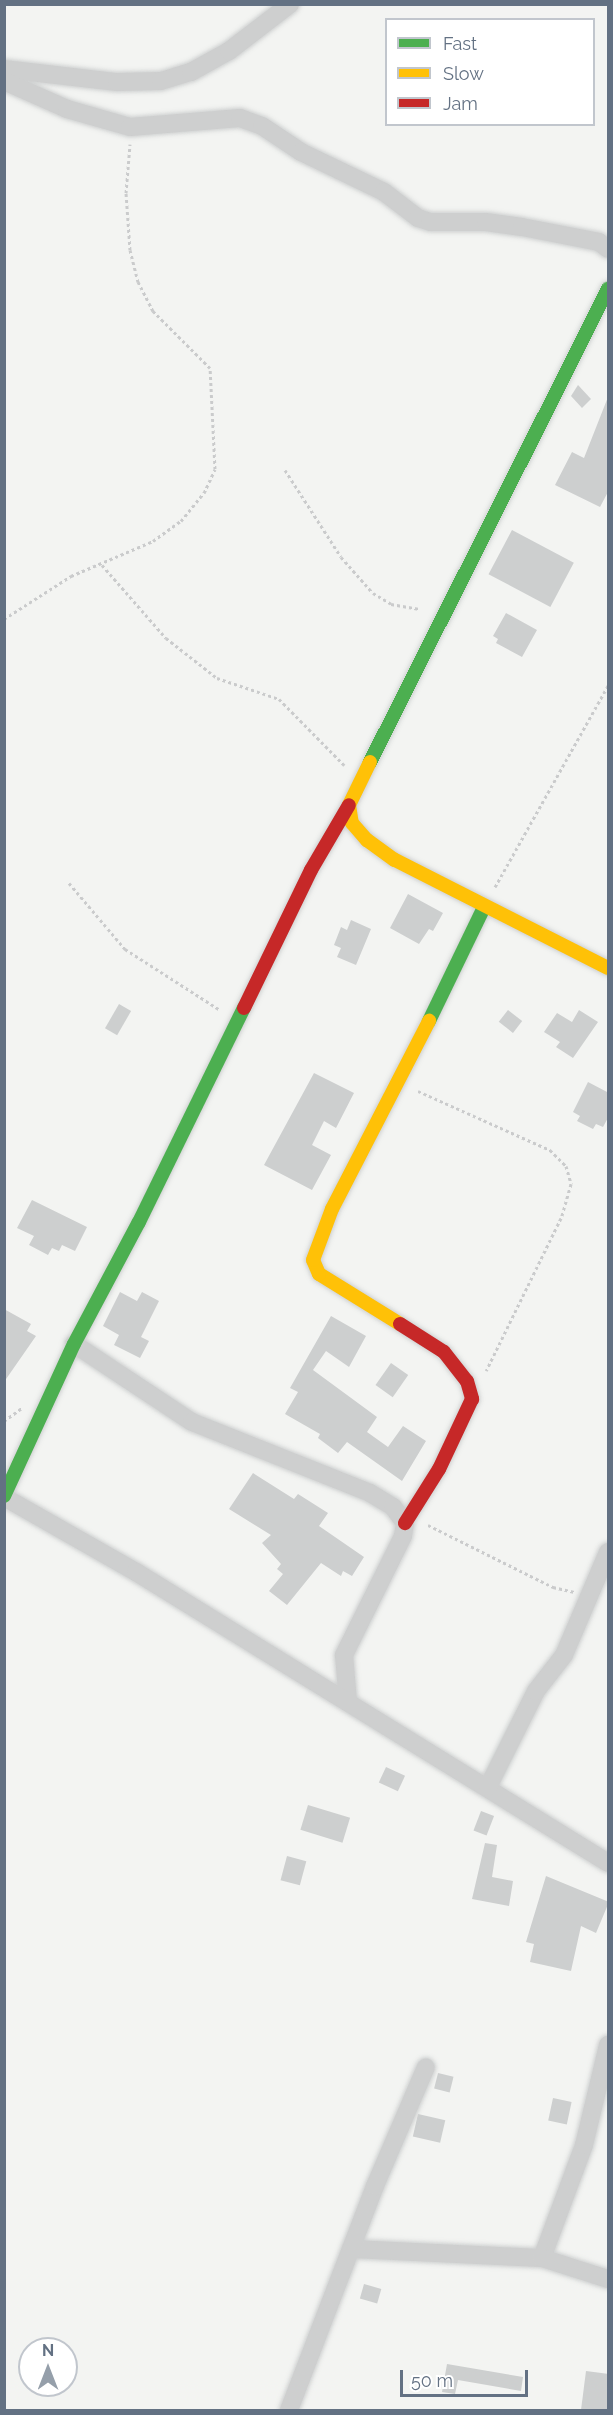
<!DOCTYPE html>
<style>
body{margin:0}
#map{position:relative;width:613px;height:2415px;overflow:hidden;background:#f3f4f2;font-family:Raleway,sans-serif}
div>[style]{position:absolute}
[style*='--x']{left:calc(var(--x)*1px);top:calc(var(--y)*1px);width:calc(var(--w)*1px);rotate:calc(var(--a)*1deg)}
.building>*{inset:0;background:#cdcfcf;transform-origin:0 0}
.path>*{height:3px;margin-top:-1.5px;transform-origin:0;background:repeating-linear-gradient(90deg,#cacbcc 0 3px,transparent 0 6px)}
.roads{filter:drop-shadow(0 0 2px #cfd1d1) drop-shadow(0 0 2px #cfd1d1)}
.street>*{height:18px;margin:-9px;padding:0 9px;transform-origin:9px;border-radius:9px;background:#cecfcf}
.fast>*{height:14px;margin:-7px;padding:0 7px;transform-origin:7px;border-radius:7px;background:#4caf50}
.slow>*{height:14px;margin:-7px;padding:0 7px;transform-origin:7px;border-radius:7px;background:#ffc107}
.jam>*{height:14px;margin:-7px;padding:0 7px;transform-origin:7px;border-radius:7px;background:#c62828}
span{translate:-50% -50%;white-space:nowrap;text-align:center;line-height:1.15;-webkit-text-stroke:6px #fff;paint-order:stroke}
.frame{position:absolute;inset:0;border:6px solid #637183;pointer-events:none}
.legend{position:absolute;left:385px;top:18px;width:210px;height:108px;box-sizing:border-box;background:#fff;border:2px solid #c1c6cd;margin:0;padding:8px 10px;list-style:none;font-size:18px;color:#637183}
.legend li{display:flex;align-items:center;gap:12px;height:30px}
.legend b{width:30px;border:2px solid #c1c6cd}
.north{position:absolute;left:18px;top:2337px;width:60px;height:60px;box-sizing:border-box;background:#fff;border:2px solid #c1c6cd;border-radius:50%;rotate:0deg;font-size:16px;font-weight:700;line-height:24px;text-align:center;color:#637183}
.north::after{content:'';display:block;margin:auto;width:21px;height:27px;background:#959faa;clip-path:polygon(50% 0,100% 100%,50% 72%,0 100%)}
.scale{position:absolute;left:400px;top:2370px;width:128px;height:27px;box-sizing:border-box;border:3px solid #637183;border-top:0;padding-left:8px;font-size:18px;line-height:21px;white-space:nowrap;color:#637183;-webkit-text-stroke:4px #fff;paint-order:stroke}
</style>
<div id="map">
<div class="building">
<i style="clip-path:polygon(578px 385px,591px 399px,582px 408px,571px 396px)"></i>
<i style="clip-path:polygon(608px 397px,609px 490px,600px 507px,555px 485px,572px 452px,584px 458px)"></i>
<i style="left:512px;top:530px;width:70px;height:50px;rotate:28deg"></i>
<i style="clip-path:polygon(506px 613px,537px 630px,522px 657px,496px 643px,498px 639px,493px 636px)"></i>
<i style="clip-path:polygon(408px 894px,443px 913px,433px 931px,429px 929px,419px 944px,390px 928px)"></i>
<i style="clip-path:polygon(351px 920px,371px 929px,356px 965px,337px 957px,341px 948px,334px 945px,341px 927px,347px 930px)"></i>
<i style="left:119px;top:1004px;width:14px;height:28px;rotate:30deg"></i>
<i style="left:508px;top:1010px;width:18px;height:15px;rotate:38deg"></i>
<i style="clip-path:polygon(579px 1010px,598px 1022px,573px 1058px,556px 1047px,560px 1042px,544px 1032px,557px 1013px,572px 1022px)"></i>
<i style="clip-path:polygon(314px 1073px,354px 1093px,336px 1128px,324px 1121px,312px 1145px,331px 1155px,312px 1190px,264px 1165px)"></i>
<i style="clip-path:polygon(588px 1082px,609px 1093px,609px 1116px,603px 1127px,596px 1124px,593px 1129px,577px 1121px,580px 1116px,573px 1112px)"></i>
<i style="clip-path:polygon(32px 1200px,87px 1227px,75px 1251px,62px 1245px,59px 1251px,52px 1248px,48px 1255px,29px 1245px,34px 1236px,17px 1228px)"></i>
<i style="clip-path:polygon(120px 1292px,137px 1301px,142px 1292px,159px 1301px,141px 1337px,149px 1341px,140px 1358px,114px 1345px,119px 1335px,103px 1326px)"></i>
<i style="clip-path:polygon(4px 1309px,31px 1324px,27px 1331px,36px 1336px,4px 1382px)"></i>
<i style="clip-path:polygon(331px 1316px,366px 1336px,349px 1367px,326px 1351px,313px 1370px,377px 1417px,367px 1432px,388px 1447px,403px 1426px,426px 1441px,402px 1481px,347px 1442px,338px 1453px,318px 1438px,320px 1434px,285px 1414px,298px 1392px,290px 1388px)"></i>
<i style="left:391px;top:1363px;width:21px;height:27px;rotate:35deg"></i>
<i style="clip-path:polygon(253px 1473px,294px 1499px,298px 1494px,328px 1513px,319px 1526px,364px 1557px,352px 1576px,343px 1571px,341px 1576px,321px 1563px,287px 1605px,269px 1591px,283px 1574px,277px 1569px,281px 1564px,262px 1543px,271px 1535px,229px 1509px)"></i>
<i style="left:386px;top:1767px;width:21px;height:17px;rotate:25deg"></i>
<i style="left:308px;top:1805px;width:44px;height:26px;rotate:17deg"></i>
<i style="left:481px;top:1811px;width:14px;height:21px;rotate:21deg"></i>
<i style="clip-path:polygon(485px 1843px,497px 1845px,492px 1877px,513px 1881px,509px 1906px,472px 1899px)"></i>
<i style="left:287px;top:1856px;width:20px;height:25px;rotate:15deg"></i>
<i style="clip-path:polygon(546px 1876px,609px 1902px,596px 1933px,581px 1926px,571px 1971px,530px 1962px,534px 1944px,526px 1942px)"></i>
<i style="left:438px;top:2073px;width:16px;height:16px;rotate:14deg"></i>
<i style="left:553px;top:2098px;width:19px;height:23px;rotate:12deg"></i>
<i style="left:418px;top:2114px;width:28px;height:23px;rotate:13deg"></i>
<i style="left:364px;top:2284px;width:18px;height:15px;rotate:16deg"></i>
<i style="clip-path:polygon(447px 2364px,523px 2377px,521px 2391px,458px 2380px,455px 2394px,442px 2392px)"></i>
<i style="clip-path:polygon(586px 2371px,609px 2374px,609px 2410px,581px 2410px)"></i>
</div>
<div class="path">
<i style="--x:285;--y:470;--w:103;--a:57.2"></i>
<i style="--x:341;--y:557;--w:48;--a:48.4"></i>
<i style="--x:373;--y:593;--w:21;--a:31"></i>
<i style="--x:391;--y:604;--w:29;--a:10"></i>
<i style="--x:102;--y:565;--w:97;--a:48.8"></i>
<i style="--x:166;--y:638;--w:65;--a:38.1"></i>
<i style="--x:217;--y:678;--w:65;--a:18.7"></i>
<i style="--x:279;--y:699;--w:93;--a:45.4"></i>
<i style="--x:4;--y:619;--w:80;--a:-32.7"></i>
<i style="--x:71;--y:576;--w:89;--a:-23.1"></i>
<i style="--x:153;--y:541;--w:34;--a:-36"></i>
<i style="--x:181;--y:521;--w:36;--a:-51"></i>
<i style="--x:204;--y:493;--w:26;--a:-65"></i>
<i style="--x:215;--y:469;--w:101;--a:-92.8"></i>
<i style="--x:210;--y:368;--w:81;--a:-135"></i>
<i style="--x:153;--y:311;--w:33;--a:-117"></i>
<i style="--x:138;--y:282;--w:33;--a:-104"></i>
<i style="--x:130;--y:250;--w:57;--a:-94"></i>
<i style="--x:126;--y:193;--w:49;--a:-85.3"></i>
<i style="--x:69;--y:883;--w:87;--a:49.7"></i>
<i style="--x:125;--y:949;--w:113;--a:32.7"></i>
<i style="--x:495;--y:887;--w:231;--a:-60.7"></i>
<i style="--x:418;--y:1091;--w:145;--a:24.1"></i>
<i style="--x:550;--y:1150;--w:23;--a:45"></i>
<i style="--x:566;--y:1166;--w:19;--a:74"></i>
<i style="--x:571;--y:1184;--w:35;--a:106"></i>
<i style="--x:561;--y:1218;--w:170;--a:116.1"></i>
<i style="--x:4;--y:1421;--w:22;--a:-36"></i>
<i style="--x:428;--y:1525;--w:140;--a:26.4"></i>
<i style="--x:553;--y:1587;--w:22;--a:13"></i>
</div>
<div class="roads">
<div class="street">
<i style="--x:4;--y:69;--w:114;--a:6.6"></i>
<i style="--x:117;--y:82;--w:44;--a:-1.3"></i>
<i style="--x:161;--y:81;--w:31;--a:-17"></i>
<i style="--x:191;--y:72;--w:43;--a:-28.9"></i>
<i style="--x:229;--y:51;--w:77;--a:-37.6"></i>
<i style="--x:4;--y:81;--w:69;--a:24"></i>
<i style="--x:67;--y:109;--w:66;--a:15.9"></i>
<i style="--x:130;--y:127;--w:110;--a:-4.7"></i>
<i style="--x:240;--y:118;--w:23;--a:20"></i>
<i style="--x:262;--y:126;--w:47;--a:33.7"></i>
<i style="--x:301;--y:152;--w:92;--a:25.7"></i>
<i style="--x:384;--y:192;--w:43;--a:37.4"></i>
<i style="--x:418;--y:218;--w:13;--a:18"></i>
<i style="--x:430;--y:222;--w:56;--a:0"></i>
<i style="--x:486;--y:222;--w:36;--a:8"></i>
<i style="--x:522;--y:227;--w:78;--a:11"></i>
<i style="--x:599;--y:242;--w:11;--a:38"></i>
<i style="--x:74;--y:1344;--w:141;--a:33.5"></i>
<i style="--x:192;--y:1422;--w:192;--a:21.7"></i>
<i style="--x:370;--y:1493;--w:27;--a:31"></i>
<i style="--x:393;--y:1507;--w:20;--a:53"></i>
<i style="--x:405;--y:1523;--w:13;--a:99"></i>
<i style="--x:403;--y:1536;--w:133;--a:116.4"></i>
<i style="--x:344;--y:1655;--w:47;--a:85.1"></i>
<i style="--x:4;--y:1497;--w:152;--a:29.6"></i>
<i style="--x:136;--y:1572;--w:554;--a:31.65"></i>
<i style="--x:488;--y:1787;--w:107;--a:-63.4"></i>
<i style="--x:536;--y:1691;--w:46;--a:-52.1"></i>
<i style="--x:564;--y:1655;--w:112;--a:-66.9"></i>
<i style="--x:351;--y:2249;--w:191;--a:2.7"></i>
<i style="--x:542;--y:2258;--w:121;--a:-69.6"></i>
<i style="--x:584;--y:2145;--w:103;--a:-76.5"></i>
<i style="--x:542;--y:2258;--w:69;--a:17.7"></i>
<i style="--x:289;--y:2410;--w:240;--a:-69"></i>
<i style="--x:375;--y:2186;--w:129;--a:-66.8"></i>
</div>
<div class="fast">
<i style="--x:370;--y:762;--w:530;--a:-63.29"></i>
<i style="--x:429;--y:1021;--w:127;--a:-64.2"></i>
<i style="--x:4;--y:1496;--w:167;--a:-65.3"></i>
<i style="--x:74;--y:1344;--w:138;--a:-62"></i>
<i style="--x:139;--y:1222;--w:238;--a:-63.9"></i>
</div>
<div class="slow">
<i style="--x:370;--y:762;--w:48;--a:116"></i>
<i style="--x:349;--y:805;--w:18;--a:81"></i>
<i style="--x:352;--y:823;--w:23;--a:49"></i>
<i style="--x:367;--y:840;--w:34;--a:36"></i>
<i style="--x:395;--y:860;--w:239;--a:26.9"></i>
<i style="--x:400;--y:1324;--w:95;--a:-148.3"></i>
<i style="--x:319;--y:1274;--w:15;--a:-113"></i>
<i style="--x:313;--y:1260;--w:54;--a:-69.6"></i>
<i style="--x:332;--y:1209;--w:212;--a:-62.7"></i>
</div>
<div class="jam">
<i style="--x:244;--y:1008;--w:153;--a:-64.1"></i>
<i style="--x:311;--y:870;--w:75;--a:-59.7"></i>
<i style="--x:400;--y:1324;--w:52;--a:32.5"></i>
<i style="--x:444;--y:1352;--w:37;--a:52"></i>
<i style="--x:467;--y:1381;--w:19;--a:74"></i>
<i style="--x:472;--y:1399;--w:77;--a:115.2"></i>
<i style="--x:439;--y:1469;--w:64;--a:122.2"></i>
</div>
</div>
<div class="frame"></div>
<ul class="legend">
<li><b style="height:8px;background:#4caf50"></b>Fast</li>
<li><b style="height:8px;background:#ffc107"></b>Slow</li>
<li><b style="height:8px;background:#c62828"></b>Jam</li>
</ul>
<div class="north">N</div>
<div class="scale">50 m</div>
</div>
